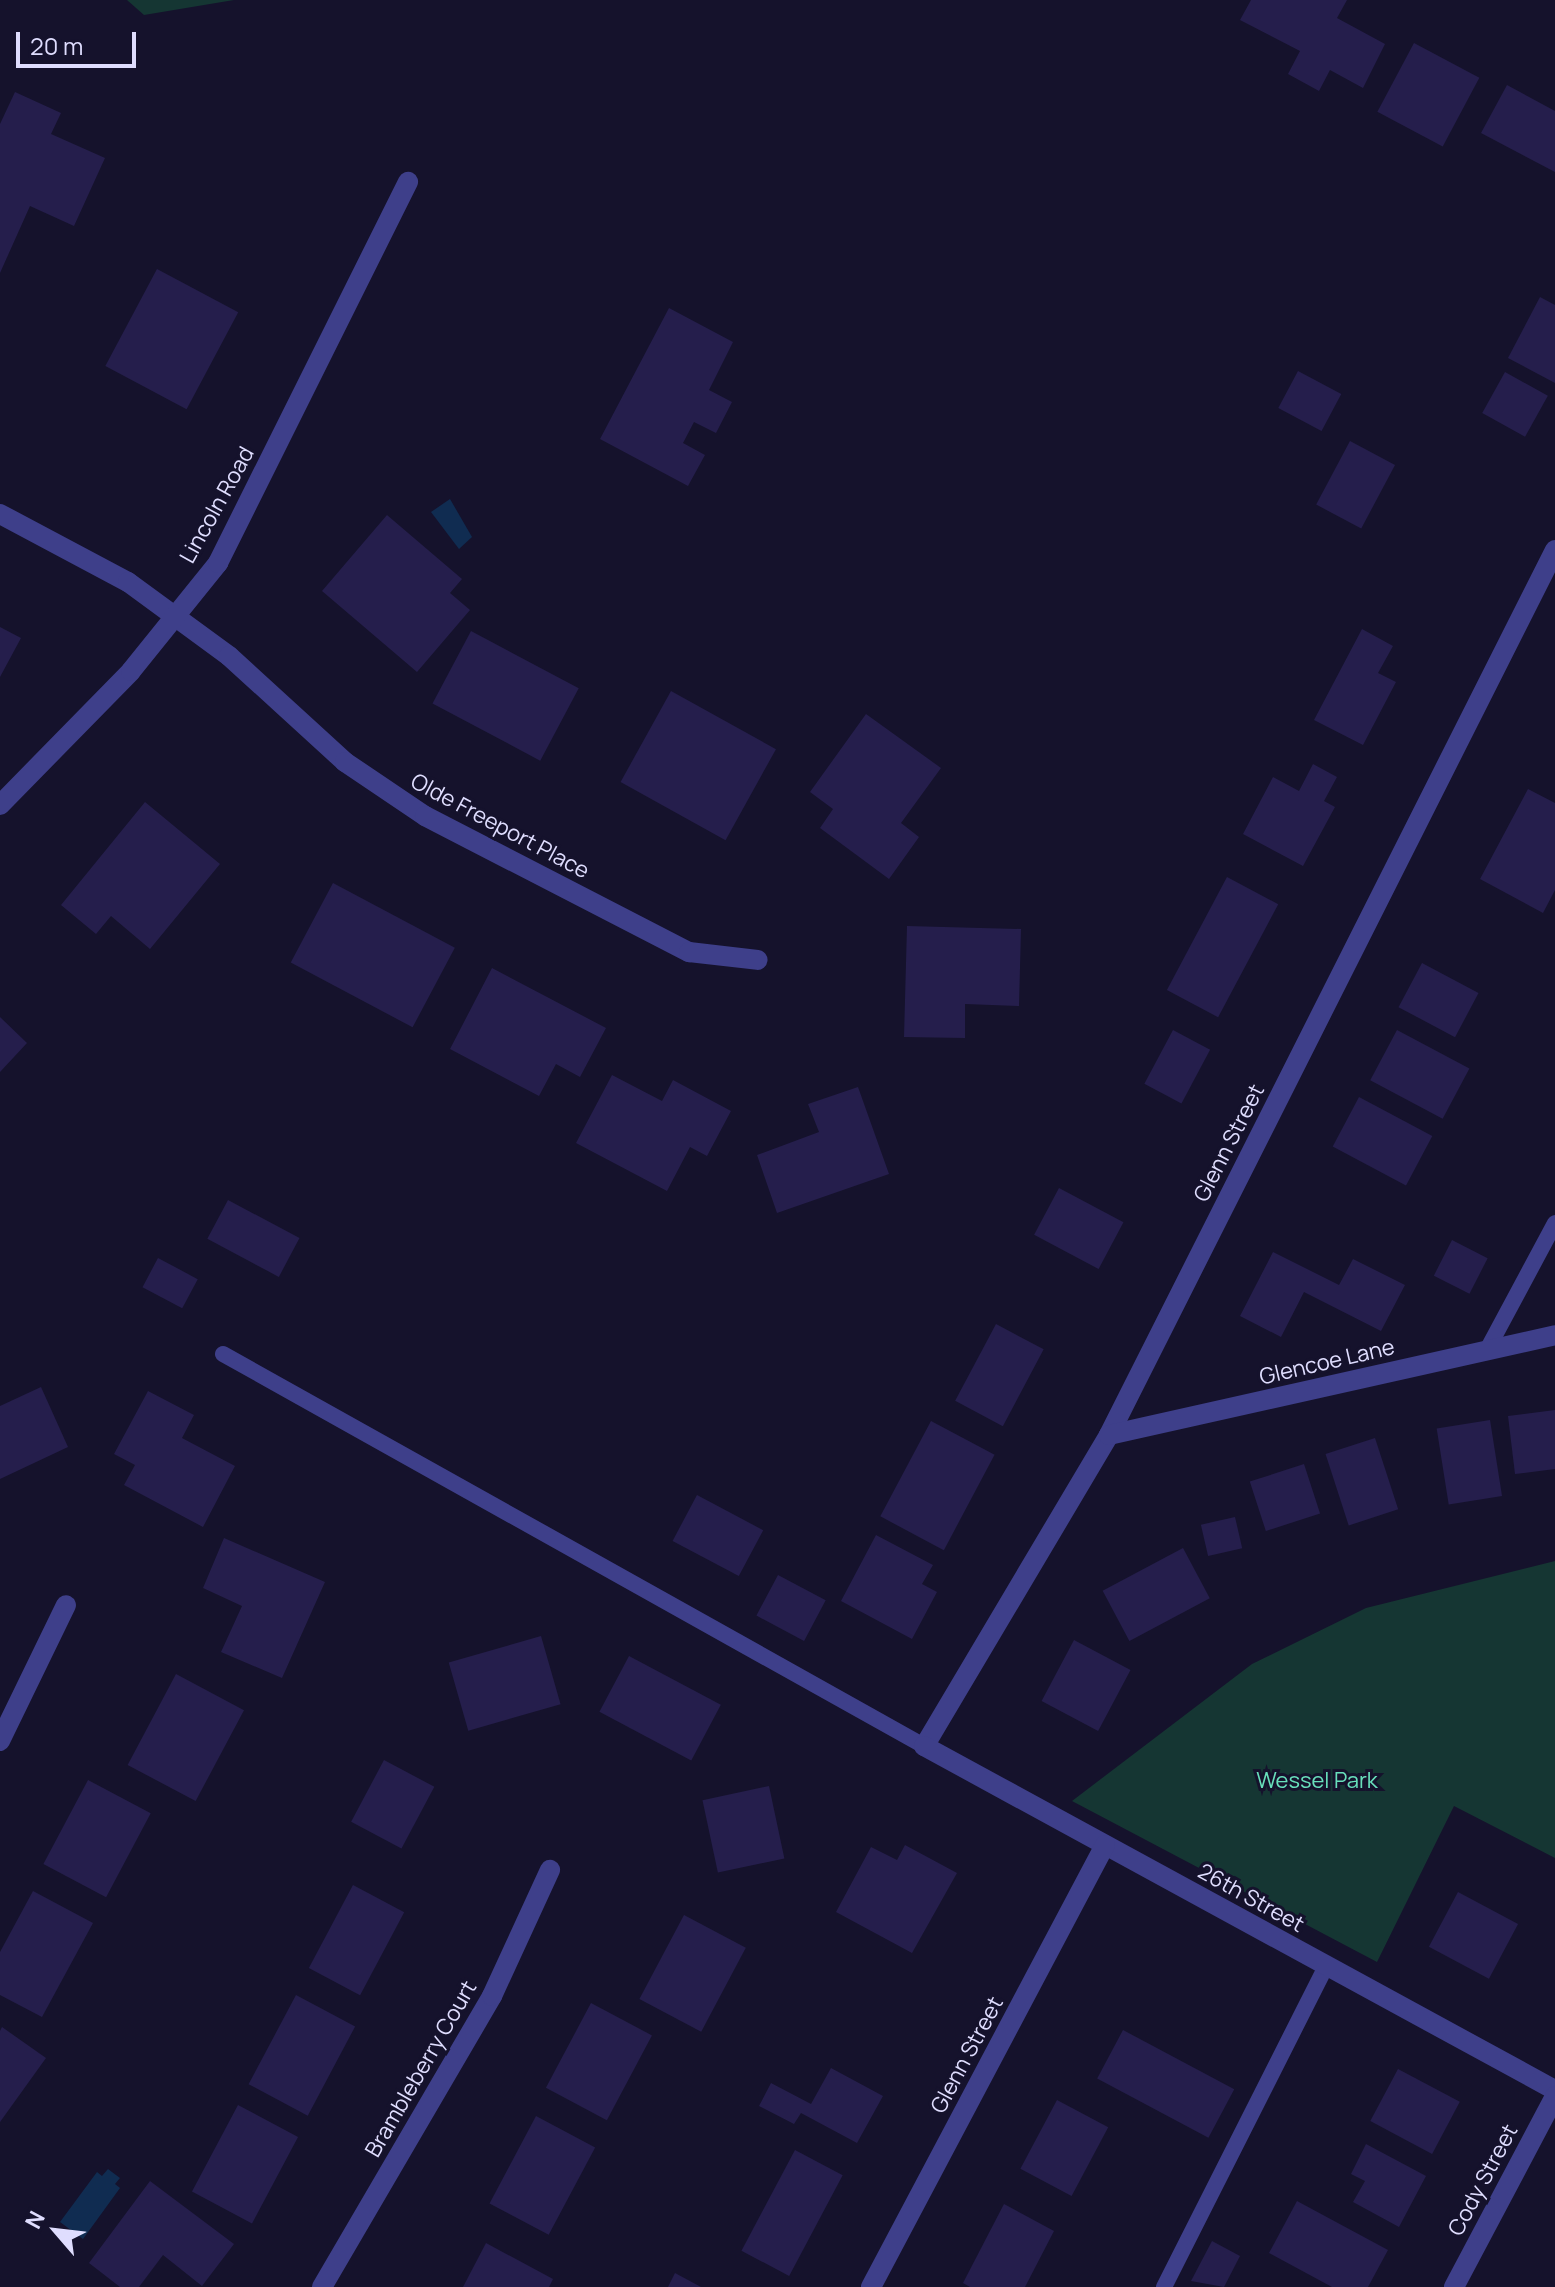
<!DOCTYPE html>
<style>
body{margin:0}
#map{position:relative;width:1555px;height:2287px;overflow:hidden;background:#15122c;font-family:Manrope,sans-serif}
div>[style]{position:absolute}
[style*='--x']{left:calc(var(--x)*1px);top:calc(var(--y)*1px);width:calc(var(--w)*1px);rotate:calc(var(--a)*1deg)}
.green>*{inset:0;background:#153633}
.water>*{inset:0;background:#102c51}
.building>*{inset:0;background:#251e4c;transform-origin:0 0}
.lane>*{height:16px;margin:-8px;padding:0 8px;transform-origin:8px;border-radius:8px;background:#3e3f8a}
.street>*{height:20px;margin:-10px;padding:0 10px;transform-origin:10px;border-radius:10px;background:#3e3f8a}
span{translate:-50% -50%;white-space:nowrap;text-align:center;line-height:1.15;-webkit-text-stroke:6px #15122c;paint-order:stroke}
.street-label{font-size:22px;color:#dfddfe}
.park-label{font-size:22px;color:#68dfbb}
.north{position:absolute;left:16px;top:2191px;width:80px;height:80px;-webkit-text-stroke:6px #15122c;paint-order:stroke;rotate:298deg;font-size:22px;font-weight:700;line-height:32px;text-align:center;color:#dfddfe}
.north::after{content:'';display:block;margin:auto;width:28px;height:36px;background:#dfddfe;clip-path:polygon(50% 0,100% 100%,50% 72%,0 100%)}
.scale{position:absolute;left:16px;top:32px;width:120px;height:36px;box-sizing:border-box;border:4px solid #dfddfe;border-top:0;padding-left:10px;font-size:24px;line-height:28px;white-space:nowrap;color:#dfddfe;-webkit-text-stroke:6px #15122c;paint-order:stroke}
</style>
<div id="map">
<div class="green">
<i style="clip-path:polygon(127px 0,234px 0,144px 15px)"></i>
<i style="clip-path:polygon(1555px 1561px,1555px 1858px,1454px 1806px,1377px 1962px,1072px 1801px,1252px 1664px,1366px 1608px)"></i>
</div>
<div class="water">
<i style="clip-path:polygon(450px 499px,472px 537px,459px 549px,431px 512px)"></i>
<i style="clip-path:polygon(108px 2169px,120px 2178px,115px 2184px,120px 2188px,83px 2239px,60px 2222px,97px 2172px,102px 2176px)"></i>
</div>
<div class="building">
<i style="clip-path:polygon(1251px 0,1347px 0,1337px 18px,1385px 44px,1363px 88px,1330px 70px,1319px 91px,1288px 74px,1300px 51px,1240px 20px)"></i>
<i style="left:1414px;top:43px;width:74px;height:78px;rotate:28deg"></i>
<i style="clip-path:polygon(1507px 85px,1555px 111px,1555px 172px,1481px 133px)"></i>
<i style="clip-path:polygon(15px 92px,61px 113px,51px 134px,105px 158px,74px 226px,30px 206px,0 273px,0 124px)"></i>
<i style="left:157px;top:269px;width:92px;height:110px;rotate:28deg"></i>
<i style="clip-path:polygon(1540px 297px,1555px 305px,1555px 383px,1508px 358px)"></i>
<i style="clip-path:polygon(669px 308px,733px 342px,709px 390px,732px 402px,716px 433px,694px 422px,683px 443px,705px 455px,688px 486px,600px 439px)"></i>
<i style="left:1298px;top:371px;width:49px;height:42px;rotate:28deg"></i>
<i style="left:1505px;top:372px;width:49px;height:47px;rotate:29deg"></i>
<i style="left:1350px;top:441px;width:51px;height:72px;rotate:28deg"></i>
<i style="clip-path:polygon(387px 515px,462px 579px,450px 593px,470px 610px,417px 672px,322px 591px)"></i>
<i style="clip-path:polygon(0 627px,21px 638px,0 677px)"></i>
<i style="clip-path:polygon(1362px 629px,1393px 646px,1378px 673px,1396px 682px,1363px 745px,1314px 720px)"></i>
<i style="left:471px;top:631px;width:122px;height:82px;rotate:28deg"></i>
<i style="left:671px;top:691px;width:120px;height:104px;rotate:29deg"></i>
<i style="clip-path:polygon(866px 714px,941px 768px,901px 823px,919px 837px,889px 879px,820px 828px,833px 809px,810px 792px)"></i>
<i style="clip-path:polygon(1313px 764px,1337px 777px,1324px 801px,1335px 807px,1303px 866px,1243px 834px,1273px 777px,1299px 791px)"></i>
<i style="clip-path:polygon(1528px 789px,1555px 803px,1555px 890px,1543px 913px,1480px 879px)"></i>
<i style="clip-path:polygon(145px 802px,220px 864px,150px 949px,111px 916px,96px 934px,61px 905px)"></i>
<i style="left:1227px;top:877px;width:58px;height:128px;rotate:28deg"></i>
<i style="left:333px;top:883px;width:138px;height:90px;rotate:28deg"></i>
<i style="clip-path:polygon(907px 926px,1021px 929px,1019px 1006px,965px 1004px,965px 1038px,904px 1037px)"></i>
<i style="left:1422px;top:963px;width:64px;height:50px;rotate:28deg"></i>
<i style="clip-path:polygon(492px 968px,606px 1028px,580px 1077px,556px 1064px,539px 1096px,450px 1049px)"></i>
<i style="clip-path:polygon(0 1017px,27px 1043px,0 1072px)"></i>
<i style="left:1173px;top:1030px;width:42px;height:61px;rotate:28deg"></i>
<i style="left:1397px;top:1030px;width:82px;height:57px;rotate:28deg"></i>
<i style="clip-path:polygon(612px 1075px,662px 1101px,673px 1080px,731px 1111px,707px 1156px,690px 1147px,667px 1191px,576px 1143px)"></i>
<i style="clip-path:polygon(858px 1087px,889px 1174px,777px 1213px,757px 1155px,819px 1132px,808px 1104px)"></i>
<i style="left:1359px;top:1097px;width:83px;height:56px;rotate:28deg"></i>
<i style="left:1059px;top:1188px;width:73px;height:53px;rotate:28deg"></i>
<i style="left:228px;top:1200px;width:81px;height:44px;rotate:28deg"></i>
<i style="left:1452px;top:1240px;width:40px;height:40px;rotate:27deg"></i>
<i style="clip-path:polygon(1273px 1252px,1339px 1285px,1353px 1259px,1405px 1285px,1381px 1331px,1304px 1292px,1281px 1337px,1240px 1316px)"></i>
<i style="left:158px;top:1258px;width:45px;height:33px;rotate:28deg"></i>
<i style="left:996px;top:1324px;width:54px;height:87px;rotate:28deg"></i>
<i style="clip-path:polygon(41px 1387px,68px 1447px,0 1479px,0 1406px)"></i>
<i style="clip-path:polygon(148px 1391px,194px 1415px,182px 1438px,235px 1466px,203px 1527px,124px 1485px,135px 1465px,114px 1454px)"></i>
<i style="clip-path:polygon(1555px 1410px,1555px 1469px,1515px 1474px,1508px 1416px)"></i>
<i style="left:1490px;top:1420px;width:77px;height:54px;rotate:81deg"></i>
<i style="left:931px;top:1421px;width:72px;height:108px;rotate:28deg"></i>
<i style="left:1375px;top:1438px;width:75px;height:52px;rotate:72deg"></i>
<i style="left:1304px;top:1464px;width:52px;height:57px;rotate:72deg"></i>
<i style="left:697px;top:1495px;width:75px;height:52px;rotate:28deg"></i>
<i style="left:1235px;top:1517px;width:32px;height:35px;rotate:77deg"></i>
<i style="clip-path:polygon(876px 1535px,933px 1565px,922px 1584px,937px 1592px,912px 1639px,841px 1601px)"></i>
<i style="clip-path:polygon(224px 1538px,325px 1582px,282px 1678px,221px 1652px,242px 1606px,203px 1588px)"></i>
<i style="left:1183px;top:1548px;width:57px;height:91px;rotate:62deg"></i>
<i style="left:778px;top:1575px;width:54px;height:46px;rotate:28deg"></i>
<i style="left:541px;top:1636px;width:71px;height:96px;rotate:74deg"></i>
<i style="left:1074px;top:1640px;width:64px;height:69px;rotate:28deg"></i>
<i style="left:629px;top:1656px;width:104px;height:63px;rotate:28deg"></i>
<i style="left:176px;top:1674px;width:77px;height:103px;rotate:28deg"></i>
<i style="left:384px;top:1760px;width:57px;height:70px;rotate:28deg"></i>
<i style="left:88px;top:1780px;width:71px;height:95px;rotate:28deg"></i>
<i style="left:769px;top:1786px;width:74px;height:68px;rotate:78deg"></i>
<i style="clip-path:polygon(905px 1845px,957px 1873px,912px 1953px,836px 1912px,871px 1847px,897px 1860px)"></i>
<i style="left:353px;top:1885px;width:58px;height:94px;rotate:28deg"></i>
<i style="clip-path:polygon(33px 1891px,93px 1923px,42px 2017px,0 1995px,0 1952px)"></i>
<i style="left:1458px;top:1892px;width:68px;height:62px;rotate:28deg"></i>
<i style="left:684px;top:1915px;width:70px;height:95px;rotate:28deg"></i>
<i style="left:296px;top:1995px;width:67px;height:101px;rotate:28deg"></i>
<i style="left:591px;top:2003px;width:69px;height:96px;rotate:28deg"></i>
<i style="clip-path:polygon(2px 2027px,46px 2058px,0 2122px,0 2031px)"></i>
<i style="left:1123px;top:2030px;width:126px;height:55px;rotate:28deg"></i>
<i style="clip-path:polygon(831px 2068px,883px 2096px,857px 2143px,801px 2113px,794px 2124px,759px 2106px,771px 2083px,811px 2104px)"></i>
<i style="left:1398px;top:2069px;width:70px;height:59px;rotate:28deg"></i>
<i style="left:1057px;top:2100px;width:58px;height:78px;rotate:28deg"></i>
<i style="left:238px;top:2105px;width:68px;height:98px;rotate:28deg"></i>
<i style="left:536px;top:2116px;width:67px;height:99px;rotate:28deg"></i>
<i style="clip-path:polygon(1366px 2144px,1426px 2176px,1399px 2227px,1353px 2202px,1365px 2181px,1351px 2174px)"></i>
<i style="left:795px;top:2150px;width:54px;height:114px;rotate:28deg"></i>
<i style="clip-path:polygon(150px 2181px,234px 2244px,202px 2286px,163px 2255px,139px 2287px,120px 2287px,89px 2263px)"></i>
<i style="clip-path:polygon(1297px 2201px,1388px 2250px,1368px 2287px,1332px 2287px,1269px 2253px)"></i>
<i style="clip-path:polygon(1004px 2204px,1054px 2231px,1025px 2287px,970px 2287px,963px 2283px)"></i>
<i style="clip-path:polygon(1212px 2241px,1240px 2256px,1224px 2287px,1191px 2281px)"></i>
<i style="clip-path:polygon(486px 2243px,553px 2279px,549px 2287px,463px 2287px)"></i>
<i style="clip-path:polygon(675px 2273px,701px 2287px,668px 2287px)"></i>
</div>
<div class="lane">
<i style="--x:1487;--y:1350;--w:144;--a:-61.8"></i>
<i style="--x:223;--y:1354;--w:803;--a:29.21"></i>
<i style="--x:1164;--y:2287;--w:360;--a:-63.2"></i>
</div>
<div class="street">
<i style="--x:0;--y:514;--w:145;--a:28"></i>
<i style="--x:128;--y:582;--w:125;--a:36.2"></i>
<i style="--x:229;--y:656;--w:157;--a:42.4"></i>
<i style="--x:345;--y:762;--w:97;--a:34"></i>
<i style="--x:425;--y:816;--w:297;--a:27.3"></i>
<i style="--x:689;--y:952;--w:69;--a:6.6"></i>
<i style="--x:1555;--y:550;--w:991;--a:116.75"></i>
<i style="--x:1109;--y:1435;--w:362;--a:120.7"></i>
<i style="--x:924;--y:1746;--w:719;--a:28.6"></i>
<i style="--x:0;--y:805;--w:187;--a:-45.6"></i>
<i style="--x:131;--y:671;--w:139;--a:-51.1"></i>
<i style="--x:218;--y:563;--w:426;--a:-63.5"></i>
<i style="--x:1109;--y:1435;--w:457;--a:-12.6"></i>
<i style="--x:0;--y:1741;--w:151;--a:-64.1"></i>
<i style="--x:322;--y:2287;--w:337;--a:-59.7"></i>
<i style="--x:492;--y:1996;--w:139;--a:-65.3"></i>
<i style="--x:871;--y:2287;--w:500;--a:-62.1"></i>
<i style="--x:1454;--y:2287;--w:216;--a:-62.1"></i>
</div>
<div class="street-label">
<span style="left:217px;top:505px;rotate:-61deg">Lincoln Road</span>
<span style="left:500px;top:826px;rotate:28deg">Olde Freeport Place</span>
<span style="left:1229px;top:1143px;rotate:-63deg">Glenn Street</span>
<span style="left:1327px;top:1362px;rotate:-13deg">Glencoe Lane</span>
<span style="left:1251px;top:1898px;rotate:29deg">26th Street</span>
<span style="left:967px;top:2055px;rotate:-62deg">Glenn Street</span>
<span style="left:421px;top:2069px;rotate:-60deg">Brambleberry Court</span>
<span style="left:1483px;top:2180px;rotate:-62deg">Cody Street</span>
</div>
<div class="park-label">
<span style="left:1317px;top:1781px">Wessel Park</span>
</div>
<div class="north">N</div>
<div class="scale">20 m</div>
</div>
